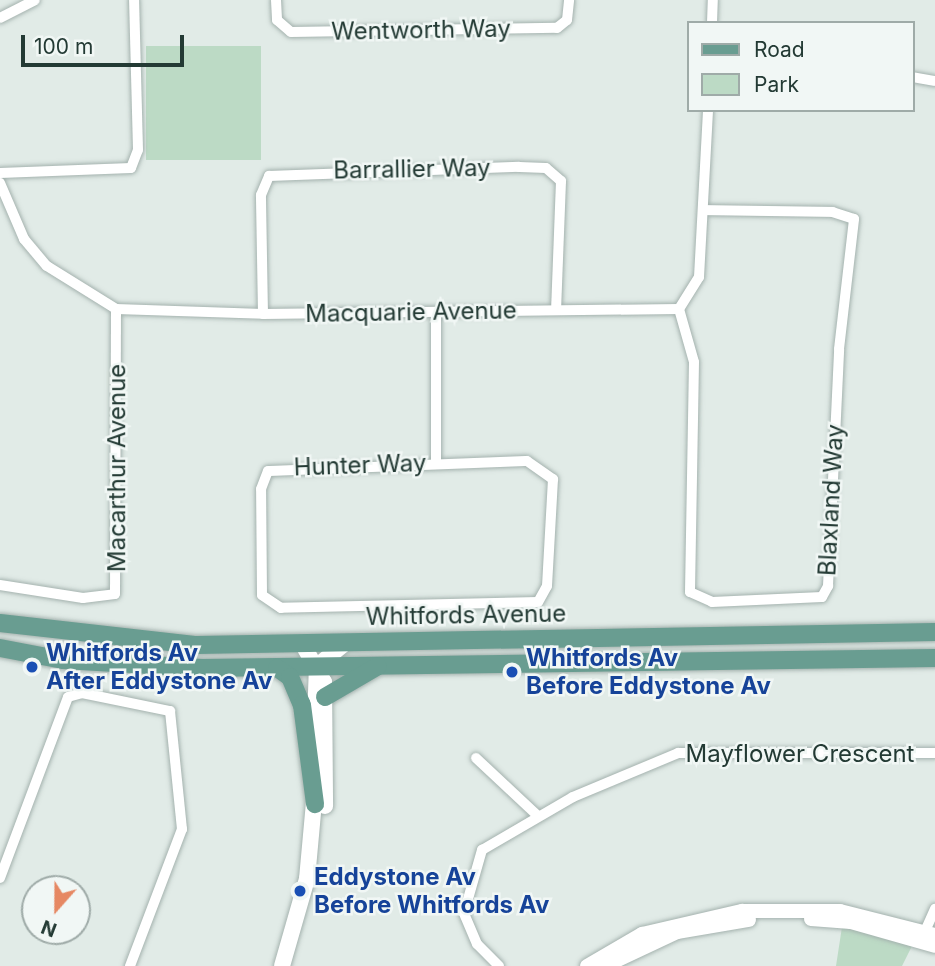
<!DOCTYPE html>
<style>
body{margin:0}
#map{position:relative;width:935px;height:966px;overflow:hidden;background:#e1ebe7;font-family:Inter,sans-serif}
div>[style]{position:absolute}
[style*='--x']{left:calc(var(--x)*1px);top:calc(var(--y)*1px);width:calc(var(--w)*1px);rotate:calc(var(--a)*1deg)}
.green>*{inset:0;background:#bcdac5;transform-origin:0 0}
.roads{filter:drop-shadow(0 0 2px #a4b2ae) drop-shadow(0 0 2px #a4b2ae)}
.minor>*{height:10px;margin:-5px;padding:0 5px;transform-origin:5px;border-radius:5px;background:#fff}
.tertiary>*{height:14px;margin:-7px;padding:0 7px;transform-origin:7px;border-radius:7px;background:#fff}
.secondary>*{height:16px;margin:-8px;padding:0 8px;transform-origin:8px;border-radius:8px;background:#fff}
.primary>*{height:18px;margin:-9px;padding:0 9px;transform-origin:9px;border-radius:9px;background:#699d91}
.dots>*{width:19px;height:19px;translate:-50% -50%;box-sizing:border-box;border:4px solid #f1f7f5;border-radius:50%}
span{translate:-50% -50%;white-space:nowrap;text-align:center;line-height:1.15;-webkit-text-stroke:5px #f1f7f5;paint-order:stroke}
.street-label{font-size:24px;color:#233a34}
.transit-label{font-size:24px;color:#164399;font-weight:700}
.left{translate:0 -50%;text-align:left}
.legend{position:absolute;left:687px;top:21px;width:228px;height:91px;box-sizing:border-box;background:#f1f7f5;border:2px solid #9faba8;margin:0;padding:9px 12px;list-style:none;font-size:21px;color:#233a34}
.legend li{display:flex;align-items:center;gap:14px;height:35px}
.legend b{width:35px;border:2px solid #9faba8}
.north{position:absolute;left:21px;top:875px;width:70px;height:70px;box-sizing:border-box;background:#f1f7f5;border:2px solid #9faba8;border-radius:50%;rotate:201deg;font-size:19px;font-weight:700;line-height:28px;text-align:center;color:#233a34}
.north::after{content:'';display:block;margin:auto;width:24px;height:32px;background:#e68863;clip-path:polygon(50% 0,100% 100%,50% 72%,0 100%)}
.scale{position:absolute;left:21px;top:35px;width:163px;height:32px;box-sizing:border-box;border:4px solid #233a34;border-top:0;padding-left:9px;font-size:21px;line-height:24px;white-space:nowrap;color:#233a34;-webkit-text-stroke:5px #f1f7f5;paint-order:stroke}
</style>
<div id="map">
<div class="green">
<i style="left:146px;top:46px;width:115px;height:114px"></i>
<i style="clip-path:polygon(842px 927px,916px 938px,902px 966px,836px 966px)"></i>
</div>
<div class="roads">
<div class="minor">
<i style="--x:276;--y:0;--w:20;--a:87"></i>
<i style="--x:277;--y:20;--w:18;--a:41"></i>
<i style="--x:291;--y:32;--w:266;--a:-0.9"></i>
<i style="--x:557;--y:28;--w:13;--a:-39"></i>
<i style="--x:567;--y:20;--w:20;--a:-84"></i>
<i style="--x:0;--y:18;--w:39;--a:-27"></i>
<i style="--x:712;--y:23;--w:23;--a:-88"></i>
<i style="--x:912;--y:77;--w:23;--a:10"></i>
<i style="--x:0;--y:173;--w:131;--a:-2.2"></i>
<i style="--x:131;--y:168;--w:19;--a:-69"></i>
<i style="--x:138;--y:150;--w:150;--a:-91.5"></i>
<i style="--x:0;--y:183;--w:61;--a:66.8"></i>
<i style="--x:24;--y:239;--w:35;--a:50"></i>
<i style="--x:47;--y:266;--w:81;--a:31.9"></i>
<i style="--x:116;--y:309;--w:147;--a:1.9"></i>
<i style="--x:263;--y:314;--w:416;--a:-0.7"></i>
<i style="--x:679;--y:309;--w:38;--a:-58"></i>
<i style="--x:699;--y:277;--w:167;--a:-86.9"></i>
<i style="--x:679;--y:309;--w:55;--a:74.2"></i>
<i style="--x:694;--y:362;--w:230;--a:91"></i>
<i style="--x:690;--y:592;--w:24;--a:24"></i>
<i style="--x:712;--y:602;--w:110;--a:-2.6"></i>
<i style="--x:822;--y:597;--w:13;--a:-61"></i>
<i style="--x:828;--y:586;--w:237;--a:-87.3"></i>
<i style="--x:839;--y:349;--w:131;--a:-83.4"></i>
<i style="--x:854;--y:219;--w:22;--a:-162"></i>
<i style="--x:833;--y:212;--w:130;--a:-179.1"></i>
<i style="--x:263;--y:314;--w:119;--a:-91"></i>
<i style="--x:261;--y:195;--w:21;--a:-67"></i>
<i style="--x:269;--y:176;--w:250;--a:-2.1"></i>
<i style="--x:519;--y:167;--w:27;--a:2"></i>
<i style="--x:546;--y:168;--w:20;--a:41"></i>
<i style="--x:561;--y:181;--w:129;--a:92.2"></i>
<i style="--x:527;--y:461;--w:32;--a:35"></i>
<i style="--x:553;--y:479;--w:107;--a:93.2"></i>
<i style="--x:547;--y:586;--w:18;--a:119"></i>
<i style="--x:538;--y:602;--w:257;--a:178.7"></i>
<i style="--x:281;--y:608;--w:23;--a:-146"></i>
<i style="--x:262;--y:595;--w:106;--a:-90.5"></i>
<i style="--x:261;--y:489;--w:19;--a:-69"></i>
<i style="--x:268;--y:471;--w:259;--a:-2.2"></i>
<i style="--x:436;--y:463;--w:150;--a:-90"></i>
<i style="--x:0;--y:585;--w:84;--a:8.9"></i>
<i style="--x:83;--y:598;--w:32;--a:-7"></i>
<i style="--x:115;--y:594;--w:285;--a:-89.8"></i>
<i style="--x:476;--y:758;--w:83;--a:43.1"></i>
<i style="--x:0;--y:878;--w:193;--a:-69.4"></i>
<i style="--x:68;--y:697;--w:15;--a:-16"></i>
<i style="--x:82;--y:693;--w:90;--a:11.6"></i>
<i style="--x:170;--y:711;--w:119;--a:84.2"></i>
<i style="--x:182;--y:829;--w:147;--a:110.8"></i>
<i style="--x:922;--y:938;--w:32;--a:-66"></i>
<i style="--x:499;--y:966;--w:31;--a:-135"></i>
<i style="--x:477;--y:944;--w:34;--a:-113"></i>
<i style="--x:464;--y:913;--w:66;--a:-74.1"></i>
<i style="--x:482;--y:850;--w:105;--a:-30.2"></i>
<i style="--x:573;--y:797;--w:114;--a:-22.7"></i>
<i style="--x:678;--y:753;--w:257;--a:0"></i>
</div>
<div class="tertiary">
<i style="--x:811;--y:919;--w:40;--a:4.3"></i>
<i style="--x:851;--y:922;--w:87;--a:15.9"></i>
<i style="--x:587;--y:966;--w:64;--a:-30.2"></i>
<i style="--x:642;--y:934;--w:103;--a:-13"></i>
<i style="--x:742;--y:911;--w:98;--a:0"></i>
<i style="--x:840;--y:911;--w:98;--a:14.2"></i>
<i style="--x:605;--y:966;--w:80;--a:-25.3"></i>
<i style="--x:677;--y:932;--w:73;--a:-9.5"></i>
</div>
<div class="secondary">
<i style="--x:302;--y:643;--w:45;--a:60.6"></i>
<i style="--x:324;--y:682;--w:124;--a:89.5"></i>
<i style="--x:314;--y:747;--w:81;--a:-87.9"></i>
<i style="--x:317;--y:666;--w:38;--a:-39"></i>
<i style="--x:282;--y:966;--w:91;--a:-74"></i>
<i style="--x:307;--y:879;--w:88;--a:-84.8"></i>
</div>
<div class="primary">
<i style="--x:0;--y:623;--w:198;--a:6.4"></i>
<i style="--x:197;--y:645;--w:738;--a:-1.01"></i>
<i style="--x:0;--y:648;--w:64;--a:10.8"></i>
<i style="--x:63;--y:660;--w:139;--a:3.3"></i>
<i style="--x:202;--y:668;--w:733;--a:-0.78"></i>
<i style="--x:277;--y:668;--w:16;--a:35"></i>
<i style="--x:290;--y:677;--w:30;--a:67"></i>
<i style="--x:302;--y:705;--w:100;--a:82.5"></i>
<i style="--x:325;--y:697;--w:61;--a:-30.3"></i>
</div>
</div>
<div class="dots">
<i style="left:32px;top:667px;background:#1a4fb4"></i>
<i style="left:512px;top:672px;background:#1a4fb4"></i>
<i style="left:300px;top:891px;background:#1a4fb4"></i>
</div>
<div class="street-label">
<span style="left:421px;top:30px;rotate:-1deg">Wentworth Way</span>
<span style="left:412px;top:169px;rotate:-1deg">Barrallier Way</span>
<span style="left:411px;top:312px;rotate:-1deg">Macquarie Avenue</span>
<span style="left:360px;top:465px;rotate:-2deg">Hunter Way</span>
<span style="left:117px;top:468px;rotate:-90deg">Macarthur Avenue</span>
<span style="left:831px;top:500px;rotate:-87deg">Blaxland Way</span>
<span style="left:466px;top:615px;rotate:-1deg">Whitfords Avenue</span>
<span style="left:800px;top:754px">Mayflower Crescent</span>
</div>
<div class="transit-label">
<span class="left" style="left:46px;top:667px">Whitfords Av<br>After Eddystone Av</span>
<span class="left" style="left:526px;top:672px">Whitfords Av<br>Before Eddystone Av</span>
<span class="left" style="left:314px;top:891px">Eddystone Av<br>Before Whitfords Av</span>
</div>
<ul class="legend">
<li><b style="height:9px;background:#699d91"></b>Road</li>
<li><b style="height:19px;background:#bcdac5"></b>Park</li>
</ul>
<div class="north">N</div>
<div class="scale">100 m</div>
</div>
